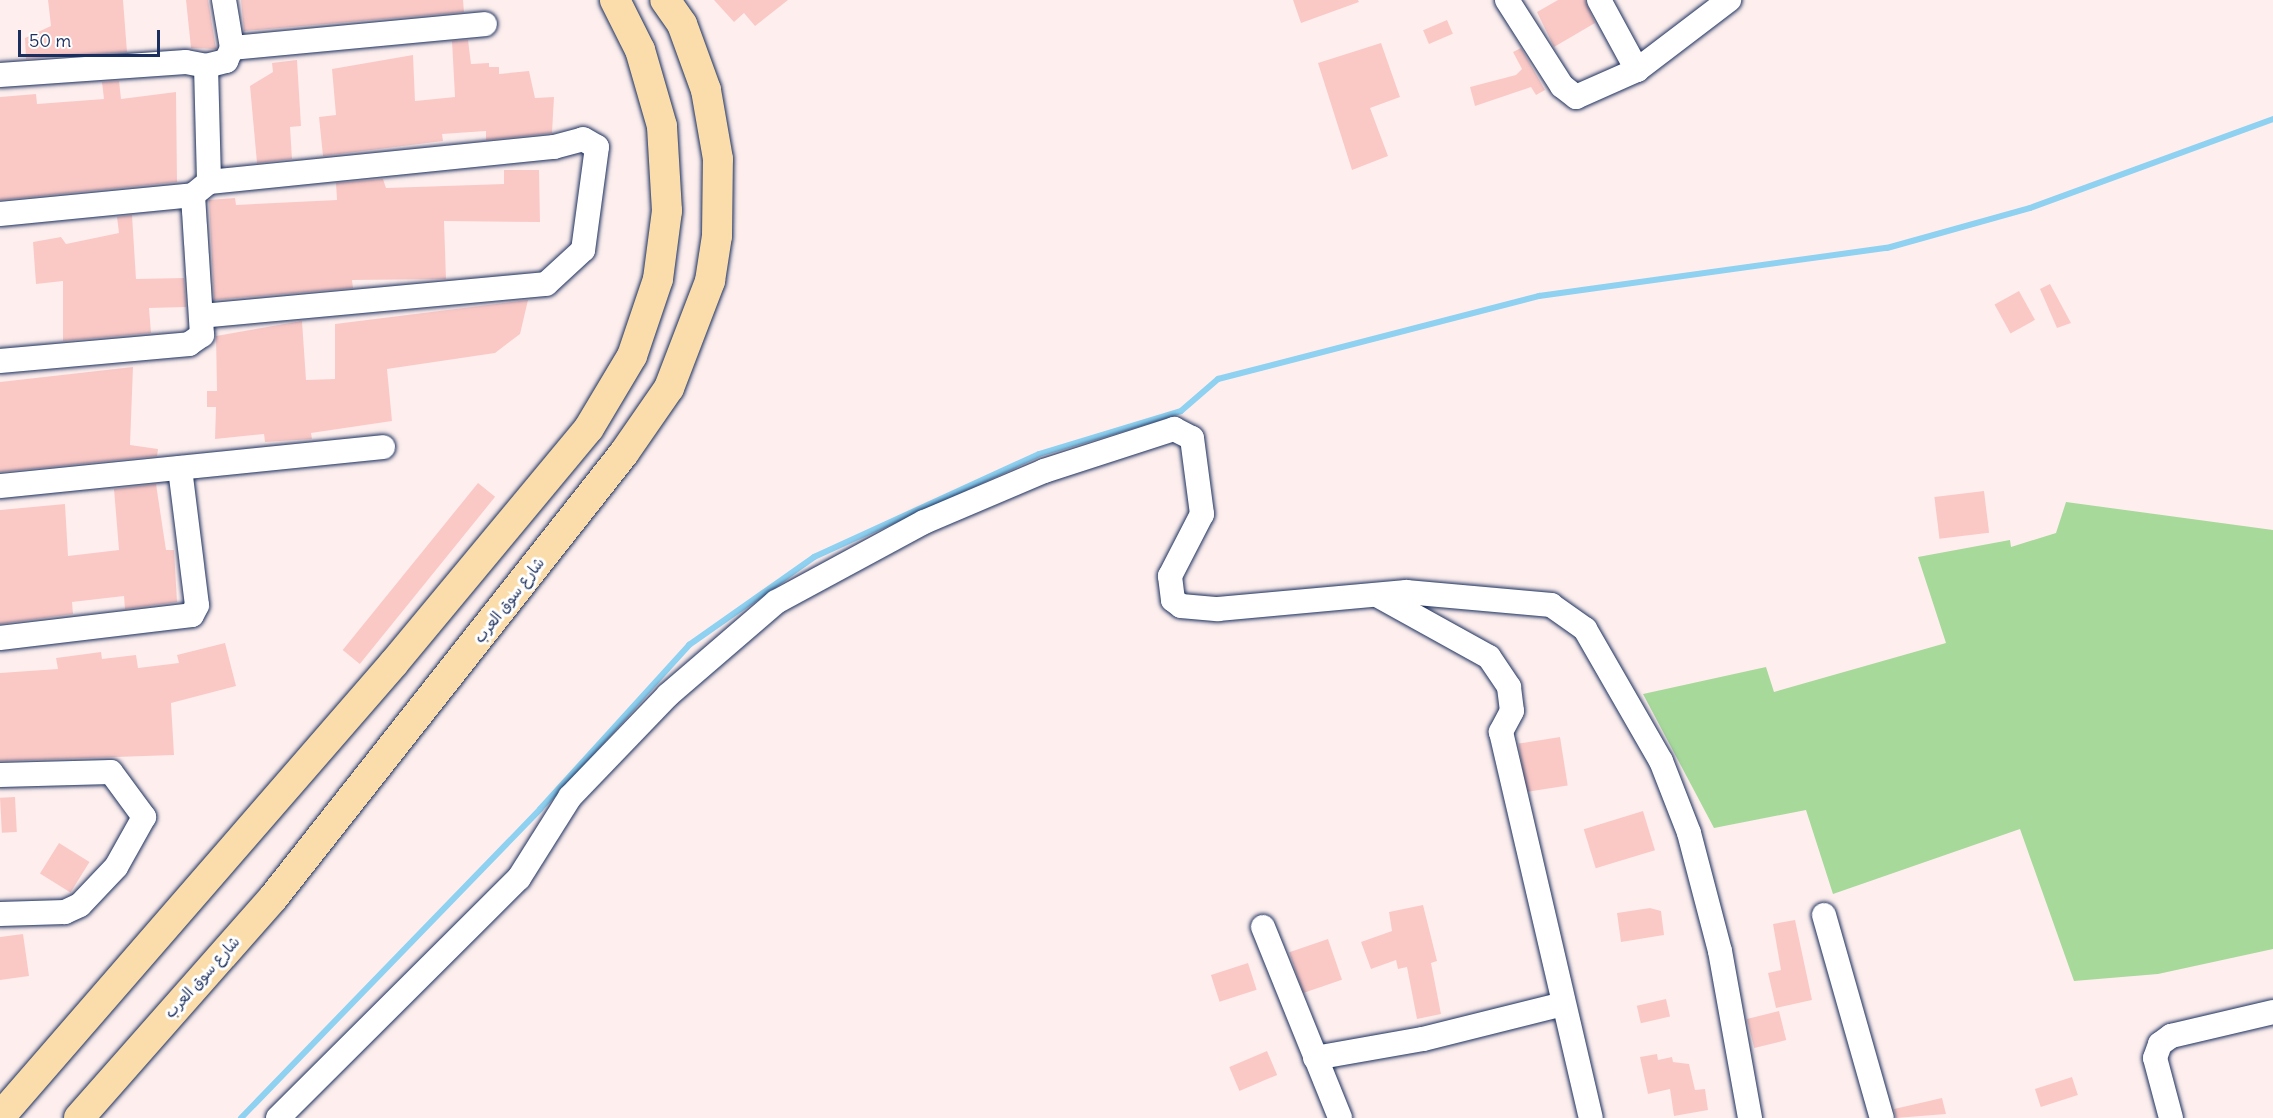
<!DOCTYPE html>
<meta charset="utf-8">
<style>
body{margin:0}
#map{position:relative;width:2273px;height:1118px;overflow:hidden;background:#feefee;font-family:Delius,"Playpen Sans Arabic",sans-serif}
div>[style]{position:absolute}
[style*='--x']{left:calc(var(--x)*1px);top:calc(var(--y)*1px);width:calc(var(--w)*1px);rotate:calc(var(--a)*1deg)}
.green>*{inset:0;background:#a7d99b}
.stream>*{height:6px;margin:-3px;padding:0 3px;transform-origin:3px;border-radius:3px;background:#8ed1f0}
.building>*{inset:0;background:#fac9c6;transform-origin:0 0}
.roads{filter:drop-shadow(0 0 2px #1b2f5e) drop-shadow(0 0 2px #1b2f5e)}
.minor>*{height:24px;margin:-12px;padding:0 12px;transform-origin:12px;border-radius:12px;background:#fff}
.major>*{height:30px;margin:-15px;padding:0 15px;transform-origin:15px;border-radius:15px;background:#faddab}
span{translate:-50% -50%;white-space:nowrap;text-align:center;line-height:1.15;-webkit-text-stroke:6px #fff;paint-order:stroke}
.street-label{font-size:15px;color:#1b2f5e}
.scale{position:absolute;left:18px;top:30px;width:142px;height:27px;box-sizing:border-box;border:3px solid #1b2f5e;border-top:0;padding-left:8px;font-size:18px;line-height:21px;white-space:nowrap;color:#1b2f5e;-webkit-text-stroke:4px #fff;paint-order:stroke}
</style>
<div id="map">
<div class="green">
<i style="clip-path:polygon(2066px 502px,2273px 530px,2273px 949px,2158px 974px,2074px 981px,2020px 829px,1833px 894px,1806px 810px,1714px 828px,1643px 694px,1766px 667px,1774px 692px,1946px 643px,1918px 557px,2010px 540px,2011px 547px,2056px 533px)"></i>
</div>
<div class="stream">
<i style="--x:241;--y:1118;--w:430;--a:-45.9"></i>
<i style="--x:540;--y:809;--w:222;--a:-47.7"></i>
<i style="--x:689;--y:645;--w:153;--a:-35.1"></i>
<i style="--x:814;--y:557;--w:247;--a:-24.6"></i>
<i style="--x:1039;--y:454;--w:148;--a:-16.8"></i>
<i style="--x:1181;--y:411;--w:49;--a:-40.9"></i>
<i style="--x:1218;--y:379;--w:332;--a:-14.5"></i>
<i style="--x:1539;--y:296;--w:351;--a:-7.9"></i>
<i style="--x:1887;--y:248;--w:148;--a:-15.6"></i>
<i style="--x:2030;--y:208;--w:259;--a:-20.1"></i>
</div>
<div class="building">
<i style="clip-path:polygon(48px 0,123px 0,127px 52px,26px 59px,25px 38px,51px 26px)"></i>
<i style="clip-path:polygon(186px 0,208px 0,216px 49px,191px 48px)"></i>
<i style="clip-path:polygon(241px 0,463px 0,464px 12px,244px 31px)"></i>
<i style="clip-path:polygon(714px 0,788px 0,755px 26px,744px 13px,734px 22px)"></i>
<i style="clip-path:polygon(1293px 0,1358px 0,1359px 2px,1301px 23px)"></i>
<i style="clip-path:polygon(1558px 0,1585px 0,1595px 23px,1554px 47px,1537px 12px)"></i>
<i style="left:1447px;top:20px;width:15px;height:26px;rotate:67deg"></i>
<i style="clip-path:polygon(468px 40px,471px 64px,489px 63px,489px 67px,499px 67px,499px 74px,529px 71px,535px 98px,554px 97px,552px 133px,486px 140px,486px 131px,442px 134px,443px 141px,323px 156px,319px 117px,336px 115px,332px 69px,413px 55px,415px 101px,455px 97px,452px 41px)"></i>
<i style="clip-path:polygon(1381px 43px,1400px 97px,1370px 108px,1388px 156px,1352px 170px,1318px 63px)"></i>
<i style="clip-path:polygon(1521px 48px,1545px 90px,1536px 95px,1531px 87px,1475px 106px,1470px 87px,1516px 75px,1522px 69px,1513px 52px)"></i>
<i style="clip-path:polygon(297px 60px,301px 126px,290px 127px,292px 159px,257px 163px,250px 86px,273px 72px,272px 63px)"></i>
<i style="clip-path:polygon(119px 81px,121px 99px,176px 92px,177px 182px,0 200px,0 97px,36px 94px,37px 104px,104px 99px,102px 82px)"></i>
<i style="clip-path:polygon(504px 170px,539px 170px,540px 222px,444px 221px,446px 279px,352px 280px,353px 288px,214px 300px,209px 200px,235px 198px,236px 205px,337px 200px,336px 183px,383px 179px,386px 188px,504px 184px)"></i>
<i style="clip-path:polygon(132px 215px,136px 279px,184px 278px,186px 307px,149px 308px,151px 333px,63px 341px,63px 281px,36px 284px,33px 242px,61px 237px,66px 244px,119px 233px,117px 217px)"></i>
<i style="clip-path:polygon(2050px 284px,2071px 323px,2057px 328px,2040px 289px)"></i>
<i style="left:2019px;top:291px;width:33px;height:28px;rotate:61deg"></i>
<i style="clip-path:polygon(528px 300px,520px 334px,495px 353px,387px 369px,392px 421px,311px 433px,312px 439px,265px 442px,264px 434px,215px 439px,216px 407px,207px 407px,207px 391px,217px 391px,216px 336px,302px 321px,306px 380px,335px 379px,335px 324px)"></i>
<i style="clip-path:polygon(133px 367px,130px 445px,158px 449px,157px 456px,0 472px,0 382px)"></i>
<i style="left:478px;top:483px;width:22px;height:215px;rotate:39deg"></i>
<i style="clip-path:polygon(156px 484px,166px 550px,174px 550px,177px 602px,125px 609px,124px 596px,72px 602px,73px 614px,0 624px,0 510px,65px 504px,68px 556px,119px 550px,114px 489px)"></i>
<i style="left:1984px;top:491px;width:42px;height:50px;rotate:83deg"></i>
<i style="clip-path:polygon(225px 643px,236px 686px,171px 703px,174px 755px,0 761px,0 673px,58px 669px,56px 658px,101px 652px,102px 659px,136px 655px,138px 668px,179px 663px,177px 655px)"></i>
<i style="left:1560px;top:737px;width:49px;height:42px;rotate:81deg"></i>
<i style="left:15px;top:797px;width:35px;height:15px;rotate:87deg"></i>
<i style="left:1643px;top:811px;width:41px;height:62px;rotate:73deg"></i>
<i style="left:59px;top:843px;width:36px;height:36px;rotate:32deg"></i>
<i style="clip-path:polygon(1423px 905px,1437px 961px,1431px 963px,1441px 1014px,1417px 1019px,1407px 967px,1398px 969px,1396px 960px,1371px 969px,1361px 942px,1392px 931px,1389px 912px)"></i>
<i style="clip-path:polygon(1650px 908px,1661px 911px,1664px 935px,1621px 942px,1617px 913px)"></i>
<i style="clip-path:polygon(1795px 920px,1812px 1000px,1776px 1008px,1768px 973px,1781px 970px,1773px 924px)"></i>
<i style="clip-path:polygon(23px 934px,29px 976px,0 980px,0 937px)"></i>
<i style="left:1328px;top:939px;width:43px;height:41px;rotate:71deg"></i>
<i style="left:1248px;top:963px;width:28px;height:39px;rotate:72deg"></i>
<i style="left:1666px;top:999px;width:18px;height:30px;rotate:77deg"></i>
<i style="left:1779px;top:1011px;width:30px;height:33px;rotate:76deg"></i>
<i style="left:1267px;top:1051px;width:26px;height:41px;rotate:67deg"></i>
<i style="clip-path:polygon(1657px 1054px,1658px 1060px,1672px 1057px,1673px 1062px,1689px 1064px,1695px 1090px,1705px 1089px,1708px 1110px,1674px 1116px,1670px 1089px,1648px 1094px,1640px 1057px)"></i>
<i style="left:2072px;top:1077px;width:19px;height:39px;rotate:72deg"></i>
<i style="clip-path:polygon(1942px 1098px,1946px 1114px,1896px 1118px,1894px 1109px)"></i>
</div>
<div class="roads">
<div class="minor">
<i style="--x:224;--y:0;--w:49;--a:80.5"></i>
<i style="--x:1507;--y:0;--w:102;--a:57.4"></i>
<i style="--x:1562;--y:86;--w:18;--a:38"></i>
<i style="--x:1576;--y:97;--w:67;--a:-23.9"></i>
<i style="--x:1637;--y:70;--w:116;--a:-37.3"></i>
<i style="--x:1599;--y:0;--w:80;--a:61.5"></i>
<i style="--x:206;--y:66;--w:116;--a:88.5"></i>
<i style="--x:0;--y:75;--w:186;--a:-4"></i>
<i style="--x:186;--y:62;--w:20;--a:11"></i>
<i style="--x:206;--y:66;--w:21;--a:-14"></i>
<i style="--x:226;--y:61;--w:14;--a:-65"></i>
<i style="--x:232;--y:48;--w:254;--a:-5.4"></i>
<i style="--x:0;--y:214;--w:194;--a:-5.6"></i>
<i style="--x:193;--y:195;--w:21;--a:-39"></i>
<i style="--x:209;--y:182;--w:347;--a:-5.8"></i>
<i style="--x:554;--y:147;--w:30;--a:-15"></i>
<i style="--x:583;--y:139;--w:16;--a:30"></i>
<i style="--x:597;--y:147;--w:104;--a:97.7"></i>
<i style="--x:583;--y:250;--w:50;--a:137.4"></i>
<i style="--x:546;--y:284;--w:344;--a:174.7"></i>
<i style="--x:0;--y:361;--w:190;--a:-5.1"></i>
<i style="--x:189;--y:344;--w:16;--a:-35"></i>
<i style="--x:202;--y:335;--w:140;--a:-93.7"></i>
<i style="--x:0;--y:486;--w:385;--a:-5.8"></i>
<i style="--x:1377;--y:595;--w:128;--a:29"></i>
<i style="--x:1489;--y:657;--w:36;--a:56"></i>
<i style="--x:1509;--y:687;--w:24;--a:83"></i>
<i style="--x:1512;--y:711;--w:24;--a:118"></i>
<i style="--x:1501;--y:732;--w:396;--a:76.9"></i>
<i style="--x:0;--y:638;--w:193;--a:-6.8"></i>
<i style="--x:192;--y:615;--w:11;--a:-63"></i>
<i style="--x:197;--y:605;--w:138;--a:-97.1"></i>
<i style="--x:0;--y:775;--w:111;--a:-1.5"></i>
<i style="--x:111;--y:772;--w:56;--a:53.7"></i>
<i style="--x:144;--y:817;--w:57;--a:119.2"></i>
<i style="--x:116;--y:867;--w:52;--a:133.5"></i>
<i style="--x:80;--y:905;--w:17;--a:155"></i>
<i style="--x:65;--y:912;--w:65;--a:178.2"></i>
<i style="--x:1824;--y:915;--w:211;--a:74.1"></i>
<i style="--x:1263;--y:927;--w:206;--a:68"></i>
<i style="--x:1315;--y:1058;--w:110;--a:-10"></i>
<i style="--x:1423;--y:1039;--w:144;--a:-14"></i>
<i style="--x:278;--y:1118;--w:340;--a:-44.9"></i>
<i style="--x:519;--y:878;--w:96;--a:-57.8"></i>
<i style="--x:570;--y:797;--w:141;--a:-46.1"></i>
<i style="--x:668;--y:695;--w:143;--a:-40.7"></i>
<i style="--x:776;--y:602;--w:168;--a:-28.4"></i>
<i style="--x:924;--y:522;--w:130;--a:-23"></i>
<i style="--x:1044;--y:471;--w:137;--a:-17.9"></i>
<i style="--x:1174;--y:429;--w:20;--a:27"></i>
<i style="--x:1192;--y:438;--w:77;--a:82.5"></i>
<i style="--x:1202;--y:514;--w:70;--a:117.3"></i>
<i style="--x:1170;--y:576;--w:24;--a:83"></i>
<i style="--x:1173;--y:600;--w:10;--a:37"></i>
<i style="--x:1181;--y:606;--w:37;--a:5"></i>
<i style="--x:1218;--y:609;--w:189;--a:-5.2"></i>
<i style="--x:1406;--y:592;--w:146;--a:5.1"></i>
<i style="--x:1551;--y:605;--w:42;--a:35.2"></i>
<i style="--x:1585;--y:629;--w:152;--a:60.1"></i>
<i style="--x:1661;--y:761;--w:77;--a:68.7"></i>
<i style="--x:1689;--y:833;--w:122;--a:75.3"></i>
<i style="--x:1720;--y:951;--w:170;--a:79.8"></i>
<i style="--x:2171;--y:1118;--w:62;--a:-104.9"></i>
<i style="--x:2155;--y:1058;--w:15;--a:-70"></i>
<i style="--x:2160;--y:1044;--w:14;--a:-36"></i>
<i style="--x:2171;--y:1036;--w:105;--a:-13.2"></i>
</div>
<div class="major">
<i style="--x:0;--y:1117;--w:601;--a:-49.05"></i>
<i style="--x:394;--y:663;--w:305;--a:-50.3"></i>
<i style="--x:589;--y:428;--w:84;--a:-59.2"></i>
<i style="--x:632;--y:356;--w:81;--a:-71.3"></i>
<i style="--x:658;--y:279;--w:69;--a:-82.5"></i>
<i style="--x:667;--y:211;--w:85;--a:-93.4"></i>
<i style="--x:662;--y:126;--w:79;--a:-106.1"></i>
<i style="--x:640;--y:50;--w:56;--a:-116.6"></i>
<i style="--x:79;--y:1118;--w:293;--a:-48.6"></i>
<i style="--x:273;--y:898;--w:567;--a:-51.73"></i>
<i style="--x:624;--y:453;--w:79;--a:-55.3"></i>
<i style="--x:669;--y:388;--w:115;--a:-69"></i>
<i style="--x:710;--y:281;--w:46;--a:-81.2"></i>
<i style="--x:717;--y:236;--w:77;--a:-89.3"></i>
<i style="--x:718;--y:159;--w:70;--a:-99.9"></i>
<i style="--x:706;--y:90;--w:70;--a:-110"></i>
<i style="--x:682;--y:24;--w:29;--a:-125"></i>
</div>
</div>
<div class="street-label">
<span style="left:509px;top:600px;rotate:-52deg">شارع سوق العرب</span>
<span style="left:202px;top:977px;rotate:-48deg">شارع سوق العرب</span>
</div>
<div class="scale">50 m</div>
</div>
